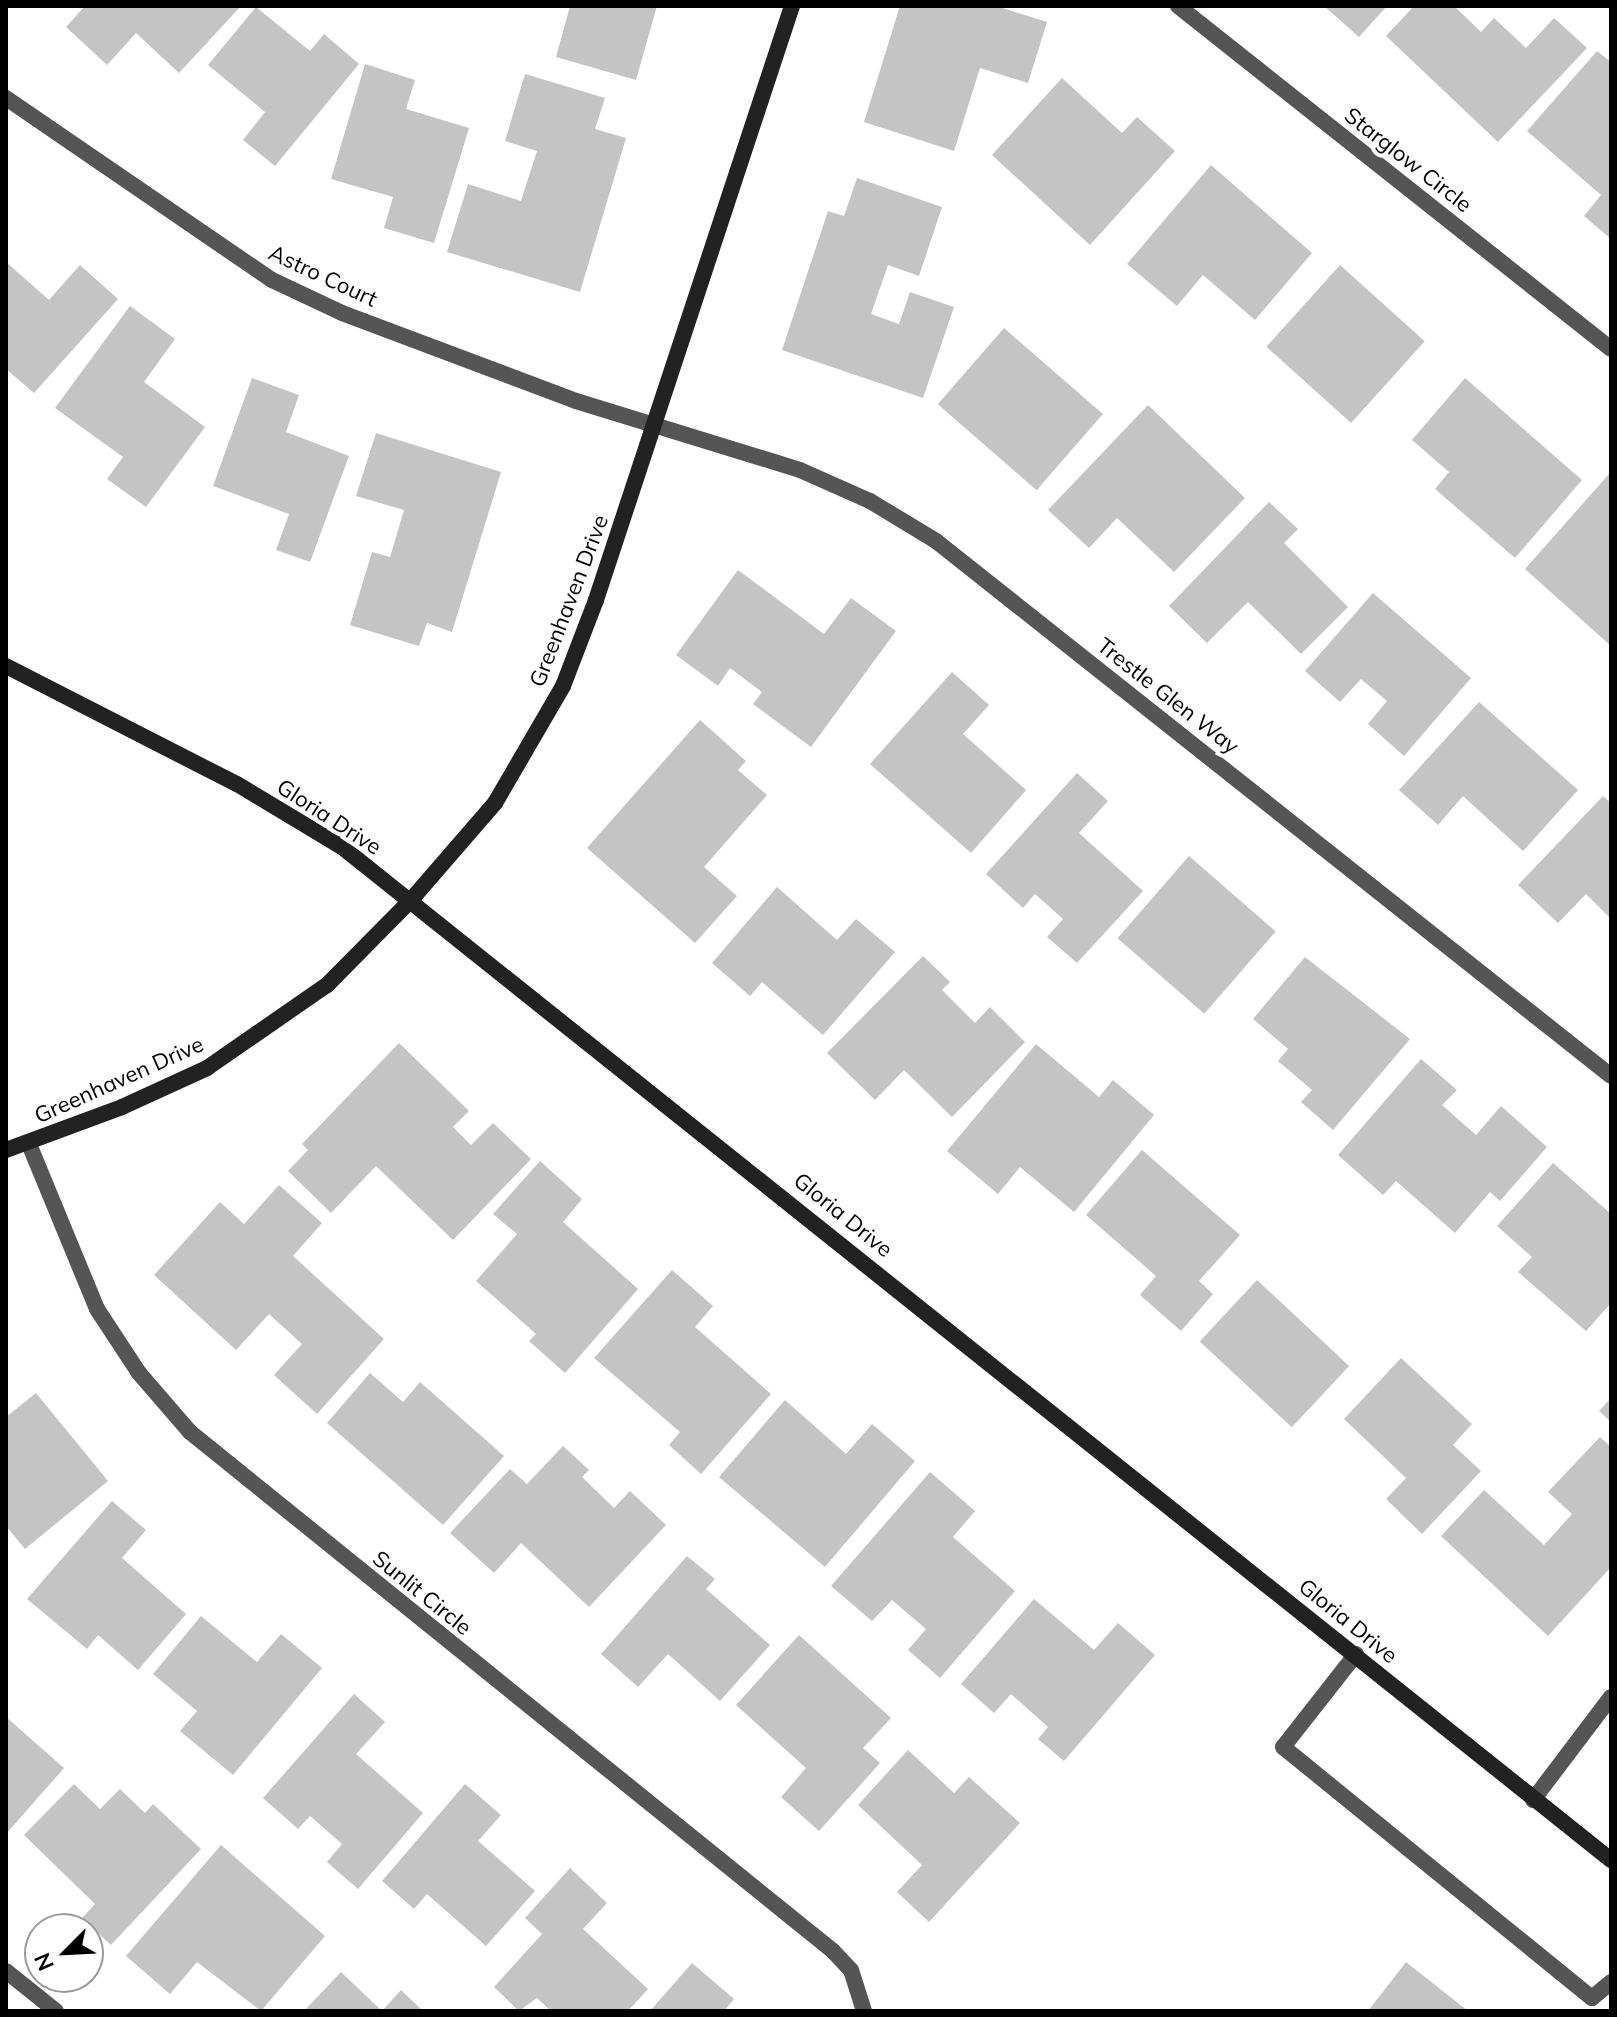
<!DOCTYPE html>
<style>
body{margin:0}
#map{position:relative;width:1617px;height:2017px;overflow:hidden;background:#fff;font-family:Mulish,sans-serif}
div>[style]{position:absolute}
[style*='--x']{left:calc(var(--x)*1px);top:calc(var(--y)*1px);width:calc(var(--w)*1px);rotate:calc(var(--a)*1deg)}
.building>*{inset:0;background:#c4c4c4;transform-origin:0 0}
.lane>*{height:16px;margin:-8px;padding:0 8px;transform-origin:8px;border-radius:8px;background:#555}
.street>*{height:16px;margin:-8px;padding:0 8px;transform-origin:8px;border-radius:8px;background:#555}
.secondary>*{height:16px;margin:-8px;padding:0 8px;transform-origin:8px;border-radius:8px;background:#222}
span{translate:-50% -50%;white-space:nowrap;text-align:center;line-height:1.15;-webkit-text-stroke:8px #fff;paint-order:stroke}
.street-label{font-size:22px;color:#000}
.frame{position:absolute;inset:0;border:8px solid #000;pointer-events:none}
.north{position:absolute;left:24px;top:1913px;width:80px;height:80px;box-sizing:border-box;background:#fff;border:2px solid #999;border-radius:50%;rotate:246deg;font-size:22px;font-weight:700;line-height:32px;text-align:center;color:#000}
.north::after{content:'';display:block;margin:auto;width:28px;height:36px;background:#000;clip-path:polygon(50% 0,100% 100%,50% 72%,0 100%)}
</style>
<div id="map">
<div class="building">
<i style="clip-path:polygon(85px 6px,241px 6px,179px 73px,136px 33px,107px 65px,66px 27px)"></i>
<i style="clip-path:polygon(570px 6px,657px 6px,636px 80px,556px 57px)"></i>
<i style="clip-path:polygon(900px 6px,996px 6px,1047px 22px,1028px 83px,980px 68px,954px 151px,864px 122px)"></i>
<i style="clip-path:polygon(1324px 6px,1387px 6px,1359px 37px)"></i>
<i style="clip-path:polygon(1414px 6px,1454px 6px,1481px 32px,1494px 18px,1526px 48px,1554px 18px,1587px 48px,1498px 142px,1386px 36px)"></i>
<i style="clip-path:polygon(256px 7px,310px 51px,324px 34px,359px 64px,275px 166px,243px 140px,265px 112px,208px 65px)"></i>
<i style="clip-path:polygon(1597px 51px,1611px 62px,1611px 239px,1584px 216px,1601px 195px,1527px 131px)"></i>
<i style="clip-path:polygon(365px 64px,415px 80px,406px 109px,469px 128px,434px 243px,384px 228px,393px 197px,331px 179px)"></i>
<i style="clip-path:polygon(525px 74px,605px 98px,595px 129px,626px 138px,580px 292px,447px 252px,468px 184px,521px 201px,537px 151px,505px 141px)"></i>
<i style="clip-path:polygon(1062px 78px,1122px 133px,1137px 117px,1175px 151px,1090px 245px,992px 155px)"></i>
<i style="clip-path:polygon(1211px 165px,1312px 253px,1255px 320px,1203px 275px,1177px 306px,1127px 264px)"></i>
<i style="clip-path:polygon(857px 178px,942px 207px,919px 276px,888px 265px,871px 314px,899px 324px,910px 292px,954px 307px,923px 398px,782px 350px,828px 211px,844px 216px)"></i>
<i style="clip-path:polygon(6px 262px,49px 300px,80px 265px,118px 299px,34px 393px,6px 369px)"></i>
<i style="left:1340px;top:265px;width:114px;height:110px;rotate:42deg"></i>
<i style="clip-path:polygon(130px 306px,175px 339px,144px 382px,205px 427px,146px 507px,107px 479px,123px 457px,55px 408px)"></i>
<i style="left:1004px;top:328px;width:131px;height:101px;rotate:41deg"></i>
<i style="clip-path:polygon(252px 378px,299px 395px,286px 432px,349px 456px,310px 562px,276px 550px,289px 514px,213px 486px)"></i>
<i style="clip-path:polygon(1465px 378px,1582px 480px,1515px 558px,1435px 489px,1449px 472px,1412px 440px)"></i>
<i style="clip-path:polygon(1148px 405px,1245px 498px,1174px 572px,1117px 518px,1089px 548px,1048px 510px)"></i>
<i style="clip-path:polygon(376px 433px,501px 472px,452px 632px,427px 623px,419px 646px,350px 625px,372px 552px,390px 557px,404px 510px,356px 496px)"></i>
<i style="clip-path:polygon(1609px 474px,1611px 475px,1611px 646px,1525px 569px)"></i>
<i style="clip-path:polygon(1269px 502px,1298px 529px,1284px 543px,1348px 607px,1301px 654px,1248px 602px,1207px 643px,1169px 606px)"></i>
<i style="clip-path:polygon(738px 570px,824px 634px,851px 598px,896px 631px,811px 747px,753px 704px,762px 692px,730px 668px,718px 686px,676px 655px)"></i>
<i style="clip-path:polygon(1373px 593px,1471px 678px,1404px 756px,1368px 724px,1387px 701px,1361px 679px,1340px 702px,1305px 671px)"></i>
<i style="clip-path:polygon(952px 672px,989px 705px,963px 734px,1026px 790px,971px 853px,870px 764px)"></i>
<i style="clip-path:polygon(1479px 702px,1578px 790px,1523px 851px,1463px 796px,1438px 825px,1399px 790px)"></i>
<i style="clip-path:polygon(700px 720px,746px 761px,738px 770px,767px 795px,704px 867px,737px 896px,695px 943px,587px 848px)"></i>
<i style="clip-path:polygon(1077px 773px,1108px 801px,1079px 833px,1143px 891px,1077px 963px,1047px 937px,1063px 919px,1035px 894px,1023px 908px,986px 874px)"></i>
<i style="clip-path:polygon(1603px 796px,1611px 803px,1611px 919px,1586px 894px,1558px 923px,1518px 885px)"></i>
<i style="left:1189px;top:856px;width:115px;height:109px;rotate:41deg"></i>
<i style="clip-path:polygon(777px 887px,837px 940px,856px 919px,895px 952px,823px 1035px,762px 982px,750px 996px,712px 963px)"></i>
<i style="clip-path:polygon(923px 956px,950px 982px,942px 990px,975px 1023px,990px 1007px,1025px 1042px,952px 1117px,904px 1070px,875px 1100px,827px 1053px)"></i>
<i style="clip-path:polygon(1305px 957px,1410px 1039px,1333px 1130px,1301px 1102px,1312px 1090px,1278px 1061px,1288px 1049px,1253px 1019px)"></i>
<i style="clip-path:polygon(399px 1043px,469px 1111px,453px 1127px,471px 1145px,493px 1123px,531px 1159px,453px 1240px,376px 1166px,331px 1213px,288px 1171px,308px 1150px,302px 1144px)"></i>
<i style="clip-path:polygon(1036px 1044px,1099px 1097px,1113px 1080px,1154px 1115px,1074px 1212px,1020px 1167px,998px 1194px,947px 1151px)"></i>
<i style="clip-path:polygon(1421px 1059px,1457px 1090px,1442px 1105px,1476px 1135px,1501px 1106px,1547px 1147px,1500px 1201px,1490px 1192px,1455px 1233px,1396px 1181px,1383px 1195px,1338px 1155px)"></i>
<i style="clip-path:polygon(1142px 1150px,1240px 1235px,1199px 1281px,1213px 1294px,1181px 1331px,1140px 1295px,1156px 1276px,1086px 1215px)"></i>
<i style="clip-path:polygon(540px 1161px,582px 1199px,563px 1222px,638px 1289px,565px 1373px,529px 1341px,536px 1334px,476px 1281px,517px 1234px,493px 1214px)"></i>
<i style="clip-path:polygon(1553px 1163px,1611px 1214px,1611px 1303px,1586px 1331px,1518px 1272px,1532px 1257px,1497px 1226px)"></i>
<i style="clip-path:polygon(279px 1185px,322px 1223px,293px 1256px,384px 1339px,317px 1414px,274px 1375px,302px 1344px,269px 1314px,236px 1350px,154px 1275px,220px 1202px,244px 1224px)"></i>
<i style="clip-path:polygon(672px 1270px,713px 1306px,695px 1327px,771px 1394px,701px 1474px,669px 1445px,680px 1432px,594px 1358px)"></i>
<i style="left:1257px;top:1280px;width:126px;height:84px;rotate:43deg"></i>
<i style="clip-path:polygon(1401px 1358px,1472px 1424px,1453px 1445px,1481px 1471px,1422px 1534px,1386px 1499px,1406px 1478px,1344px 1419px)"></i>
<i style="clip-path:polygon(370px 1373px,403px 1402px,420px 1382px,504px 1456px,443px 1525px,327px 1423px)"></i>
<i style="clip-path:polygon(36px 1393px,108px 1481px,25px 1549px,6px 1526px,6px 1417px)"></i>
<i style="clip-path:polygon(1611px 1398px,1611px 1422px,1599px 1411px)"></i>
<i style="clip-path:polygon(785px 1400px,846px 1454px,872px 1424px,915px 1461px,825px 1567px,719px 1477px)"></i>
<i style="clip-path:polygon(1600px 1437px,1611px 1447px,1611px 1567px,1548px 1636px,1441px 1536px,1484px 1490px,1544px 1545px,1572px 1514px,1548px 1492px)"></i>
<i style="clip-path:polygon(563px 1446px,589px 1470px,582px 1477px,614px 1508px,630px 1491px,666px 1525px,589px 1607px,521px 1543px,494px 1573px,450px 1533px,510px 1469px,527px 1484px)"></i>
<i style="clip-path:polygon(930px 1472px,975px 1511px,953px 1537px,1015px 1591px,940px 1678px,908px 1650px,926px 1629px,892px 1600px,872px 1621px,831px 1586px)"></i>
<i style="clip-path:polygon(112px 1501px,146px 1530px,122px 1558px,186px 1614px,138px 1670px,98px 1635px,87px 1649px,27px 1599px)"></i>
<i style="clip-path:polygon(687px 1556px,715px 1579px,706px 1589px,770px 1645px,720px 1701px,668px 1654px,638px 1687px,601px 1654px)"></i>
<i style="clip-path:polygon(1034px 1599px,1094px 1650px,1118px 1623px,1155px 1655px,1064px 1761px,1038px 1739px,1048px 1727px,1011px 1694px,994px 1713px,961px 1684px)"></i>
<i style="clip-path:polygon(201px 1616px,257px 1662px,281px 1634px,322px 1668px,233px 1775px,180px 1731px,197px 1711px,153px 1674px)"></i>
<i style="clip-path:polygon(799px 1635px,891px 1718px,863px 1748px,880px 1763px,819px 1831px,781px 1797px,806px 1768px,736px 1705px)"></i>
<i style="clip-path:polygon(354px 1694px,385px 1722px,356px 1754px,423px 1813px,358px 1889px,327px 1862px,342px 1844px,310px 1816px,298px 1829px,263px 1798px)"></i>
<i style="clip-path:polygon(6px 1717px,64px 1768px,6px 1834px)"></i>
<i style="clip-path:polygon(908px 1750px,954px 1793px,969px 1777px,1020px 1823px,929px 1922px,897px 1892px,922px 1865px,858px 1805px)"></i>
<i style="clip-path:polygon(74px 1784px,100px 1809px,120px 1789px,145px 1813px,153px 1804px,201px 1849px,111px 1945px,82px 1918px,95px 1904px,24px 1835px)"></i>
<i style="clip-path:polygon(465px 1784px,501px 1815px,478px 1841px,535px 1891px,486px 1946px,427px 1894px,414px 1909px,382px 1881px)"></i>
<i style="clip-path:polygon(221px 1845px,325px 1936px,261px 2011px,197px 1962px,170px 1994px,126px 1956px)"></i>
<i style="clip-path:polygon(570px 1868px,607px 1903px,583px 1929px,648px 1989px,628px 2011px,551px 2011px,537px 1998px,519px 2011px,494px 1987px,542px 1934px,525px 1918px)"></i>
<i style="clip-path:polygon(1406px 1962px,1468px 2011px,1368px 2011px)"></i>
<i style="clip-path:polygon(692px 1963px,734px 1999px,724px 2011px,650px 2011px)"></i>
<i style="clip-path:polygon(341px 1972px,382px 2011px,401px 1990px,423px 2011px,304px 2011px)"></i>
</div>
<div class="lane">
<i style="--x:1356;--y:1654;--w:118;--a:128.1"></i>
<i style="--x:1283;--y:1747;--w:398;--a:39.1"></i>
<i style="--x:1592;--y:1998;--w:25;--a:-40"></i>
</div>
<div class="street">
<i style="--x:1178;--y:6;--w:552;--a:38.38"></i>
<i style="--x:6;--y:98;--w:322;--a:34.4"></i>
<i style="--x:272;--y:280;--w:77;--a:25.2"></i>
<i style="--x:342;--y:313;--w:250;--a:20.6"></i>
<i style="--x:576;--y:401;--w:234;--a:17.1"></i>
<i style="--x:800;--y:470;--w:77;--a:23.9"></i>
<i style="--x:870;--y:501;--w:77;--a:31.2"></i>
<i style="--x:936;--y:541;--w:861;--a:38.4"></i>
<i style="--x:29;--y:1144;--w:178;--a:67.6"></i>
<i style="--x:97;--y:1309;--w:77;--a:56.7"></i>
<i style="--x:139;--y:1373;--w:78;--a:49.2"></i>
<i style="--x:190;--y:1432;--w:826;--a:38.91"></i>
<i style="--x:833;--y:1951;--w:26;--a:47"></i>
<i style="--x:851;--y:1970;--w:43;--a:72.4"></i>
<i style="--x:1533;--y:1800;--w:129;--a:-52.9"></i>
<i style="--x:6;--y:1971;--w:64;--a:38.7"></i>
</div>
<div class="secondary">
<i style="--x:6;--y:666;--w:259;--a:27.1"></i>
<i style="--x:237;--y:784;--w:122;--a:31"></i>
<i style="--x:342;--y:847;--w:1624;--a:38.6"></i>
<i style="--x:6;--y:1150;--w:124;--a:-20.3"></i>
<i style="--x:122;--y:1107;--w:94;--a:-24.6"></i>
<i style="--x:207;--y:1068;--w:146;--a:-34.7"></i>
<i style="--x:327;--y:985;--w:120;--a:-45.3"></i>
<i style="--x:411;--y:900;--w:128;--a:-49.1"></i>
<i style="--x:495;--y:803;--w:135;--a:-59.8"></i>
<i style="--x:563;--y:686;--w:92;--a:-69"></i>
<i style="--x:596;--y:600;--w:626;--a:-71.74"></i>
</div>
<div class="street-label">
<span style="left:1408px;top:160px;rotate:38deg">Starglow Circle</span>
<span style="left:323px;top:276px;rotate:25deg">Astro Court</span>
<span style="left:569px;top:601px;rotate:-69deg">Greenhaven Drive</span>
<span style="left:1168px;top:696px;rotate:38deg">Trestle Glen Way</span>
<span style="left:329px;top:817px;rotate:33deg">Gloria Drive</span>
<span style="left:119px;top:1080px;rotate:-24deg">Greenhaven Drive</span>
<span style="left:843px;top:1215px;rotate:39deg">Gloria Drive</span>
<span style="left:422px;top:1593px;rotate:39deg">Sunlit Circle</span>
<span style="left:1348px;top:1621px;rotate:39deg">Gloria Drive</span>
</div>
<div class="frame"></div>
<div class="north">N</div>
</div>
